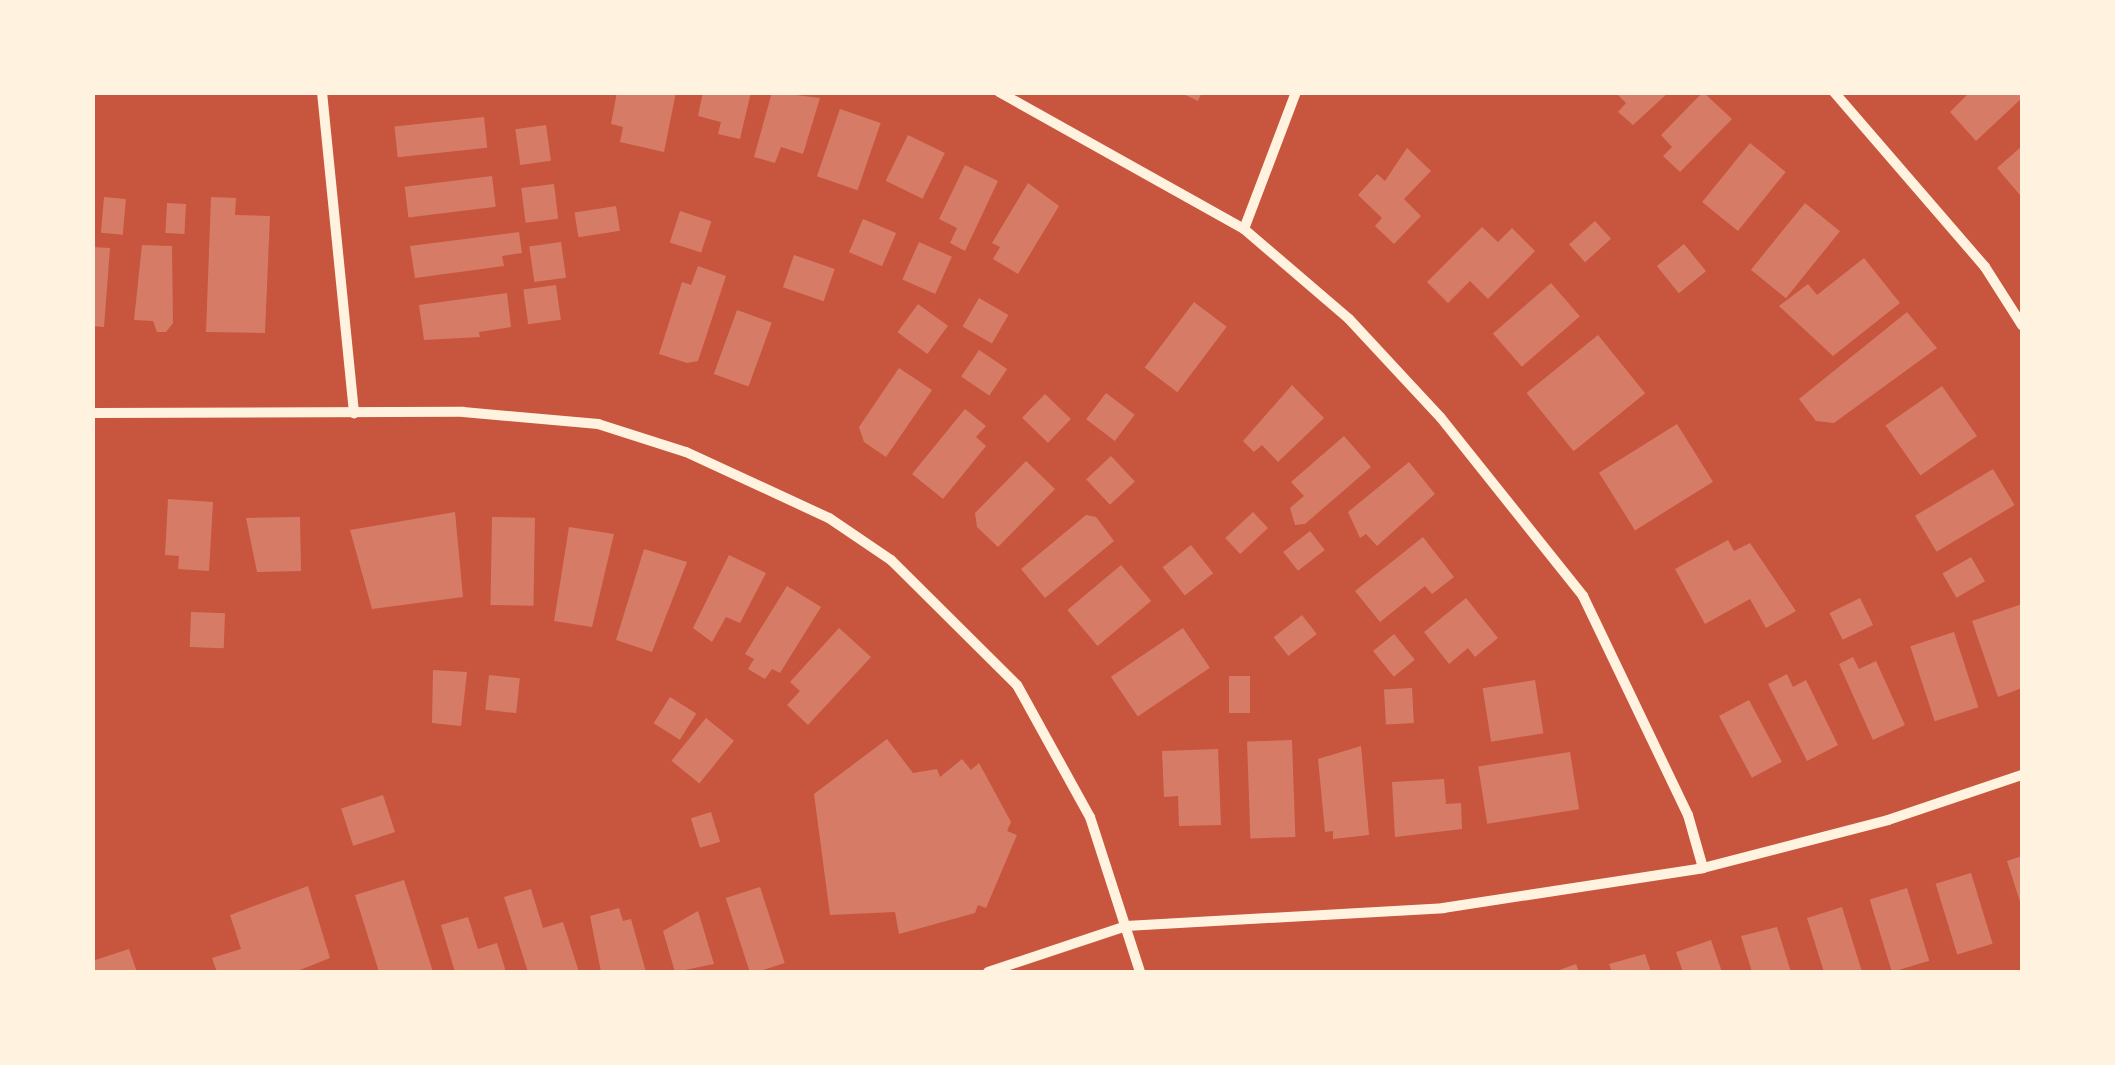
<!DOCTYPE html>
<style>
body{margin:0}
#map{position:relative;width:2115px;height:1065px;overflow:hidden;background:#c8553d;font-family:"Noto Serif",serif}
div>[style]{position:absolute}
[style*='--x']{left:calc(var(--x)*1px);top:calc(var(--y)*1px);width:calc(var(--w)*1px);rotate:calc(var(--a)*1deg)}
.building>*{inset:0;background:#d67c66;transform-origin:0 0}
.minor>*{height:10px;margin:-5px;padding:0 5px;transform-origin:5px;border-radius:5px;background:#fff3e0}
span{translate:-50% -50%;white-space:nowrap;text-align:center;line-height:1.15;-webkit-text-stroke:8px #fff3e0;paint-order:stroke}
.frame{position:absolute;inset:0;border:95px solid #fff3e0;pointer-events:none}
</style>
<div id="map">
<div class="building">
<i style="clip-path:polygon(617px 92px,676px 92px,664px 152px,620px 142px,623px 127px,611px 124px)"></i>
<i style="clip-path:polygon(703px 92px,751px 92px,740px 139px,718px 134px,721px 122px,698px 116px)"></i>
<i style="clip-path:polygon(772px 92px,820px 98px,803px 154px,781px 147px,775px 163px,754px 157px)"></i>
<i style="clip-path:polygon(1179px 92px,1202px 92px,1198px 101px)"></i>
<i style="clip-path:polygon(1615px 92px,1669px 92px,1633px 125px,1618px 112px,1626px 103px)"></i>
<i style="clip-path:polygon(1703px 92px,1732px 119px,1680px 172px,1663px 156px,1672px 147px,1661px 135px)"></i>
<i style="clip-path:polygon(1970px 92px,2022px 92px,2022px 98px,1976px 141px,1950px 112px)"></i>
<i style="left:840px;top:109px;width:43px;height:71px;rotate:19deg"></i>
<i style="left:484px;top:117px;width:31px;height:90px;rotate:84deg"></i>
<i style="left:546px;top:125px;width:36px;height:31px;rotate:82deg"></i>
<i style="left:908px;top:135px;width:41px;height:51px;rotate:26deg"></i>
<i style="left:1750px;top:143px;width:46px;height:76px;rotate:39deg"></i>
<i style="clip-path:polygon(2022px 146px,2022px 192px,2020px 195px,1997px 168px)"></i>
<i style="clip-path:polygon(1407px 148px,1431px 171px,1404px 199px,1421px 216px,1394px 244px,1375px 226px,1382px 218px,1358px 195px,1377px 174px,1385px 181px)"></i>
<i style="clip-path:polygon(965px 165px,998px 181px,965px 251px,950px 243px,957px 228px,939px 219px)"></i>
<i style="left:492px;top:176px;width:31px;height:88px;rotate:83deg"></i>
<i style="clip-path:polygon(1028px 183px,1059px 206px,1018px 274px,993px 259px,1000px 247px,992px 243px)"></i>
<i style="left:554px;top:184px;width:35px;height:33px;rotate:83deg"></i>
<i style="left:104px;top:197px;width:22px;height:36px;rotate:5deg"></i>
<i style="clip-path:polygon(211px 197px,236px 198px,235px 215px,270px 216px,265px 333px,206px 332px)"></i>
<i style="left:167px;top:203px;width:19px;height:30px;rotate:3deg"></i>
<i style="left:1805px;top:203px;width:45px;height:86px;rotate:39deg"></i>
<i style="left:616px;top:206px;width:25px;height:42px;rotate:81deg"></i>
<i style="left:680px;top:211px;width:33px;height:33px;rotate:18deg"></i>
<i style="left:863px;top:219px;width:36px;height:36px;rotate:23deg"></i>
<i style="left:1595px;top:221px;width:24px;height:35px;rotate:48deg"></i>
<i style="clip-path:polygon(1482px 227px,1498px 242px,1512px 228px,1535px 251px,1488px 299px,1470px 281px,1448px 303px,1427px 282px)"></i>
<i style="clip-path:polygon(519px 232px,522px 253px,502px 256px,504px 266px,415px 278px,410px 246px)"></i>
<i style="left:561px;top:242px;width:36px;height:32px;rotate:82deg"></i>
<i style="left:919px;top:242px;width:36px;height:41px;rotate:24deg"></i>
<i style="left:1684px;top:244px;width:35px;height:35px;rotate:51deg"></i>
<i style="clip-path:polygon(142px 245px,172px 246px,173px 323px,166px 332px,157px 332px,153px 321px,134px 320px)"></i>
<i style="clip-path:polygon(92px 247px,110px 248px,104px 327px,92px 326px)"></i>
<i style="left:794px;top:255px;width:43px;height:34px;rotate:19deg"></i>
<i style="clip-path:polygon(1864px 258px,1900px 303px,1833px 356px,1779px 306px,1808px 284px,1817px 295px)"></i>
<i style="clip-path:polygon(698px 266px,726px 276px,698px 361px,687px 363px,659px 354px,682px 282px,691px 285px)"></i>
<i style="left:1551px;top:283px;width:44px;height:77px;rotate:49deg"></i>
<i style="left:556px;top:285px;width:35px;height:33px;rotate:82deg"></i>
<i style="clip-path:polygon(507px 293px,511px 327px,479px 332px,480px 337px,424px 340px,419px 305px)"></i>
<i style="left:979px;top:298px;width:34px;height:33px;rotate:30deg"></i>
<i style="left:1194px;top:302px;width:41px;height:82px;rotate:37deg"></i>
<i style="left:918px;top:304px;width:37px;height:35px;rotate:36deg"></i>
<i style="left:737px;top:310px;width:37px;height:68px;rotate:20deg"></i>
<i style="clip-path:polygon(1907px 312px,1937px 348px,1834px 423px,1816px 421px,1799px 399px)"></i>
<i style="left:1598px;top:335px;width:75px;height:92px;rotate:51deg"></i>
<i style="left:979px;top:350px;width:34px;height:32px;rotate:34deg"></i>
<i style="clip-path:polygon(899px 368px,932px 390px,886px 457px,864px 442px,859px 427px)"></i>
<i style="clip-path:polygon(1292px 385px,1324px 418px,1278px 462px,1262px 445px,1254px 452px,1243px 441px)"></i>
<i style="left:1942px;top:386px;width:61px;height:69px;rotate:55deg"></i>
<i style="left:1106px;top:393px;width:36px;height:33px;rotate:37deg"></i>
<i style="left:1045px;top:394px;width:36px;height:33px;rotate:44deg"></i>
<i style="clip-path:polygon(965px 409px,986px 426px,976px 437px,986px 446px,943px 499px,912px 474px)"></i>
<i style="left:1677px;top:424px;width:68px;height:92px;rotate:58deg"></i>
<i style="clip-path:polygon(1344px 436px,1371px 467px,1305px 524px,1295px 525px,1290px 508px,1304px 496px,1291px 482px)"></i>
<i style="left:1111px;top:456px;width:35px;height:34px;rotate:47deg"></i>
<i style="clip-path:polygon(1026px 461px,1055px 489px,998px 547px,977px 527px,975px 513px)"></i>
<i style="clip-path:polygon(1409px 462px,1435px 494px,1377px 546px,1366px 534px,1360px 538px,1348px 512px)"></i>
<i style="left:1993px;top:469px;width:42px;height:91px;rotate:59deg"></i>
<i style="clip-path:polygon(168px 499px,213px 502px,209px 571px,178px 569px,179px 556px,165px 555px)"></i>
<i style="clip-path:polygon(455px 512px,463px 597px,372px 609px,350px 530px)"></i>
<i style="left:1253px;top:512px;width:22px;height:38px;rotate:47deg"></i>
<i style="clip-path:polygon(1086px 515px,1096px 517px,1114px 541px,1045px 598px,1021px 569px)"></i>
<i style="clip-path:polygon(300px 517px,301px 571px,257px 572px,246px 518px)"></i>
<i style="left:492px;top:517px;width:43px;height:88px;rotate:1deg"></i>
<i style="clip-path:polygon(569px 527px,614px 534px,592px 627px,554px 621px)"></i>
<i style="left:1310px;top:531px;width:24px;height:34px;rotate:52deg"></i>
<i style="clip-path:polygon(1423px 537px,1454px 577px,1432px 594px,1425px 586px,1380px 622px,1355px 591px)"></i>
<i style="clip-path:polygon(1728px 540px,1734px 551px,1750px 543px,1796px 611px,1766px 628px,1750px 599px,1705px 624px,1675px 569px)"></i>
<i style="left:1191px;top:545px;width:36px;height:36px;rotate:52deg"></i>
<i style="clip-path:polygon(644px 549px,687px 562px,652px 652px,616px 640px)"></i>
<i style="clip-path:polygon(729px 555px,766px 573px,740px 623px,726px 617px,712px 642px,693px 628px)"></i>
<i style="left:1971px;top:557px;width:28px;height:33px;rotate:60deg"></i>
<i style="left:1121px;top:565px;width:47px;height:70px;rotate:50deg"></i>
<i style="clip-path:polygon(787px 586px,821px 607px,780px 673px,772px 669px,765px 679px,748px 669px,754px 659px,745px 654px)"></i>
<i style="clip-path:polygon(1466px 598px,1498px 638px,1475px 657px,1468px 648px,1449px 664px,1424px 632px)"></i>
<i style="left:1860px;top:598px;width:30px;height:34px;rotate:64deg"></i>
<i style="clip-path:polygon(2022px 604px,2022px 688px,1998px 697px,1972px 621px)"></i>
<i style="left:191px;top:612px;width:34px;height:35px;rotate:2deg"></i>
<i style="left:1302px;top:615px;width:24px;height:36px;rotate:52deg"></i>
<i style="clip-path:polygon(839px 628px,871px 657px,808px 725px,787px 705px,800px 691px,790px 682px)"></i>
<i style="left:1183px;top:628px;width:48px;height:87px;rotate:56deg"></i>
<i style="left:1954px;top:632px;width:79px;height:46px;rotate:72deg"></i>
<i style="left:1394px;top:634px;width:33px;height:27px;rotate:51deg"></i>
<i style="clip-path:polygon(1853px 657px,1859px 669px,1876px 661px,1905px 725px,1873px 740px,1839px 664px)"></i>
<i style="clip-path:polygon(433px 670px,467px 672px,461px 726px,432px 723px)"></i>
<i style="clip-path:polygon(1787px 674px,1793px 687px,1806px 680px,1838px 745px,1807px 761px,1768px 684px)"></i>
<i style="left:489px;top:675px;width:31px;height:35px;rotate:6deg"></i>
<i style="left:1229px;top:676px;width:21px;height:37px"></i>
<i style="left:1535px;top:680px;width:54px;height:53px;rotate:81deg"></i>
<i style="left:1412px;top:688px;width:35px;height:28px;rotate:87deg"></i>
<i style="left:670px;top:697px;width:31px;height:31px;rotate:32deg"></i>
<i style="left:1749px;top:700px;width:70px;height:34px;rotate:62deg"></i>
<i style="left:706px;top:718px;width:36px;height:55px;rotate:39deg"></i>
<i style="clip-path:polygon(887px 739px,913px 773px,937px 769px,940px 777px,962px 759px,971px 770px,979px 763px,1011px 822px,1007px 831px,1017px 835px,986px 908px,978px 905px,975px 913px,899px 934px,895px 912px,830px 915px,814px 794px)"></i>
<i style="left:1292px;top:740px;width:97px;height:45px;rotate:88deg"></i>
<i style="clip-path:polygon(1361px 746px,1369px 835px,1333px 839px,1333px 831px,1325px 832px,1318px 759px)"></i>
<i style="clip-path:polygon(1218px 749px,1221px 825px,1179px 826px,1178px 796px,1164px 797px,1162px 751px)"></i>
<i style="left:1570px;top:752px;width:58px;height:93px;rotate:81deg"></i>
<i style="clip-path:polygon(1444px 779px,1446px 804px,1461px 803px,1462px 829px,1395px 837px,1392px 782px)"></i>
<i style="left:383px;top:795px;width:39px;height:44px;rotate:72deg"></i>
<i style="left:711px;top:812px;width:31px;height:21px;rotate:73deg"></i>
<i style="clip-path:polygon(2022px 856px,2022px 908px,2007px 861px)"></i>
<i style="left:1971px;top:873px;width:74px;height:37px;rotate:73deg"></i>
<i style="clip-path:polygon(404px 880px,433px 972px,379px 972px,355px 895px)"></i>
<i style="clip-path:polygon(308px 886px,330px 958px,295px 972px,217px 972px,212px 958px,241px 949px,230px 915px)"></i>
<i style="left:760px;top:887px;width:80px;height:36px;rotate:72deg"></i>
<i style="left:1907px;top:888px;width:76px;height:39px;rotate:73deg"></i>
<i style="clip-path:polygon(531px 889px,543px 928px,563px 922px,579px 972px,528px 972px,504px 897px)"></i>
<i style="clip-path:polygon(1842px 907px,1862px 972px,1824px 972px,1807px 918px)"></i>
<i style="clip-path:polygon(619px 908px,623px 921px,631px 919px,646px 972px,601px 972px,590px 916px)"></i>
<i style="clip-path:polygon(698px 911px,714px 964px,675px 972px,663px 931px)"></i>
<i style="clip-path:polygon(468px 917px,478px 949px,497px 943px,506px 972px,455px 972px,441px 925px)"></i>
<i style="clip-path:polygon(1777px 927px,1791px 972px,1752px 972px,1741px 936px)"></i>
<i style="clip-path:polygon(1711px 940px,1722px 972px,1683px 972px,1676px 952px)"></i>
<i style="clip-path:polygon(129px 949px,137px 972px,92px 972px,92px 961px)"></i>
<i style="clip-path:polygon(1645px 954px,1651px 972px,1612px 972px,1609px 964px)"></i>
<i style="clip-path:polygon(1576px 964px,1579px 972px,1554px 972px)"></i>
</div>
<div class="minor">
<i style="--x:322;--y:92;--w:323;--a:84.3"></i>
<i style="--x:999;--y:92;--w:281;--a:29.2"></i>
<i style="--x:1244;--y:229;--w:138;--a:40.6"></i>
<i style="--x:1349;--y:319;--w:135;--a:47.1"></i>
<i style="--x:1441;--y:418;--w:228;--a:51.4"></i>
<i style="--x:1583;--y:596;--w:243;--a:64.4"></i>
<i style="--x:1688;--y:815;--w:55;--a:74.2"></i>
<i style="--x:1834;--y:92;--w:231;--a:49.2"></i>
<i style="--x:1985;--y:267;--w:69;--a:57.5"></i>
<i style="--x:1244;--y:229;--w:147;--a:-69.2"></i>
<i style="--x:92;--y:413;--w:371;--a:-0.2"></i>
<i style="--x:463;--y:412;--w:136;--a:5.1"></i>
<i style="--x:598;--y:424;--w:92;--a:17.7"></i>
<i style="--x:686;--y:452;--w:157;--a:24.8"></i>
<i style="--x:829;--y:518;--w:75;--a:34.1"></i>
<i style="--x:891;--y:560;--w:177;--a:44.8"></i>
<i style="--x:1017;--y:685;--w:151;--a:61.1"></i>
<i style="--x:1090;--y:817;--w:163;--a:72.1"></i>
<i style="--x:988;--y:972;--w:145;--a:-18.4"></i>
<i style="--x:1126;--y:926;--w:318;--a:-3.2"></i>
<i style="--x:1443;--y:908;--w:263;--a:-8.7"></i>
<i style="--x:1703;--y:868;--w:191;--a:-14.5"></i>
<i style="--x:1888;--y:820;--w:141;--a:-18.6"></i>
</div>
<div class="frame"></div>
</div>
